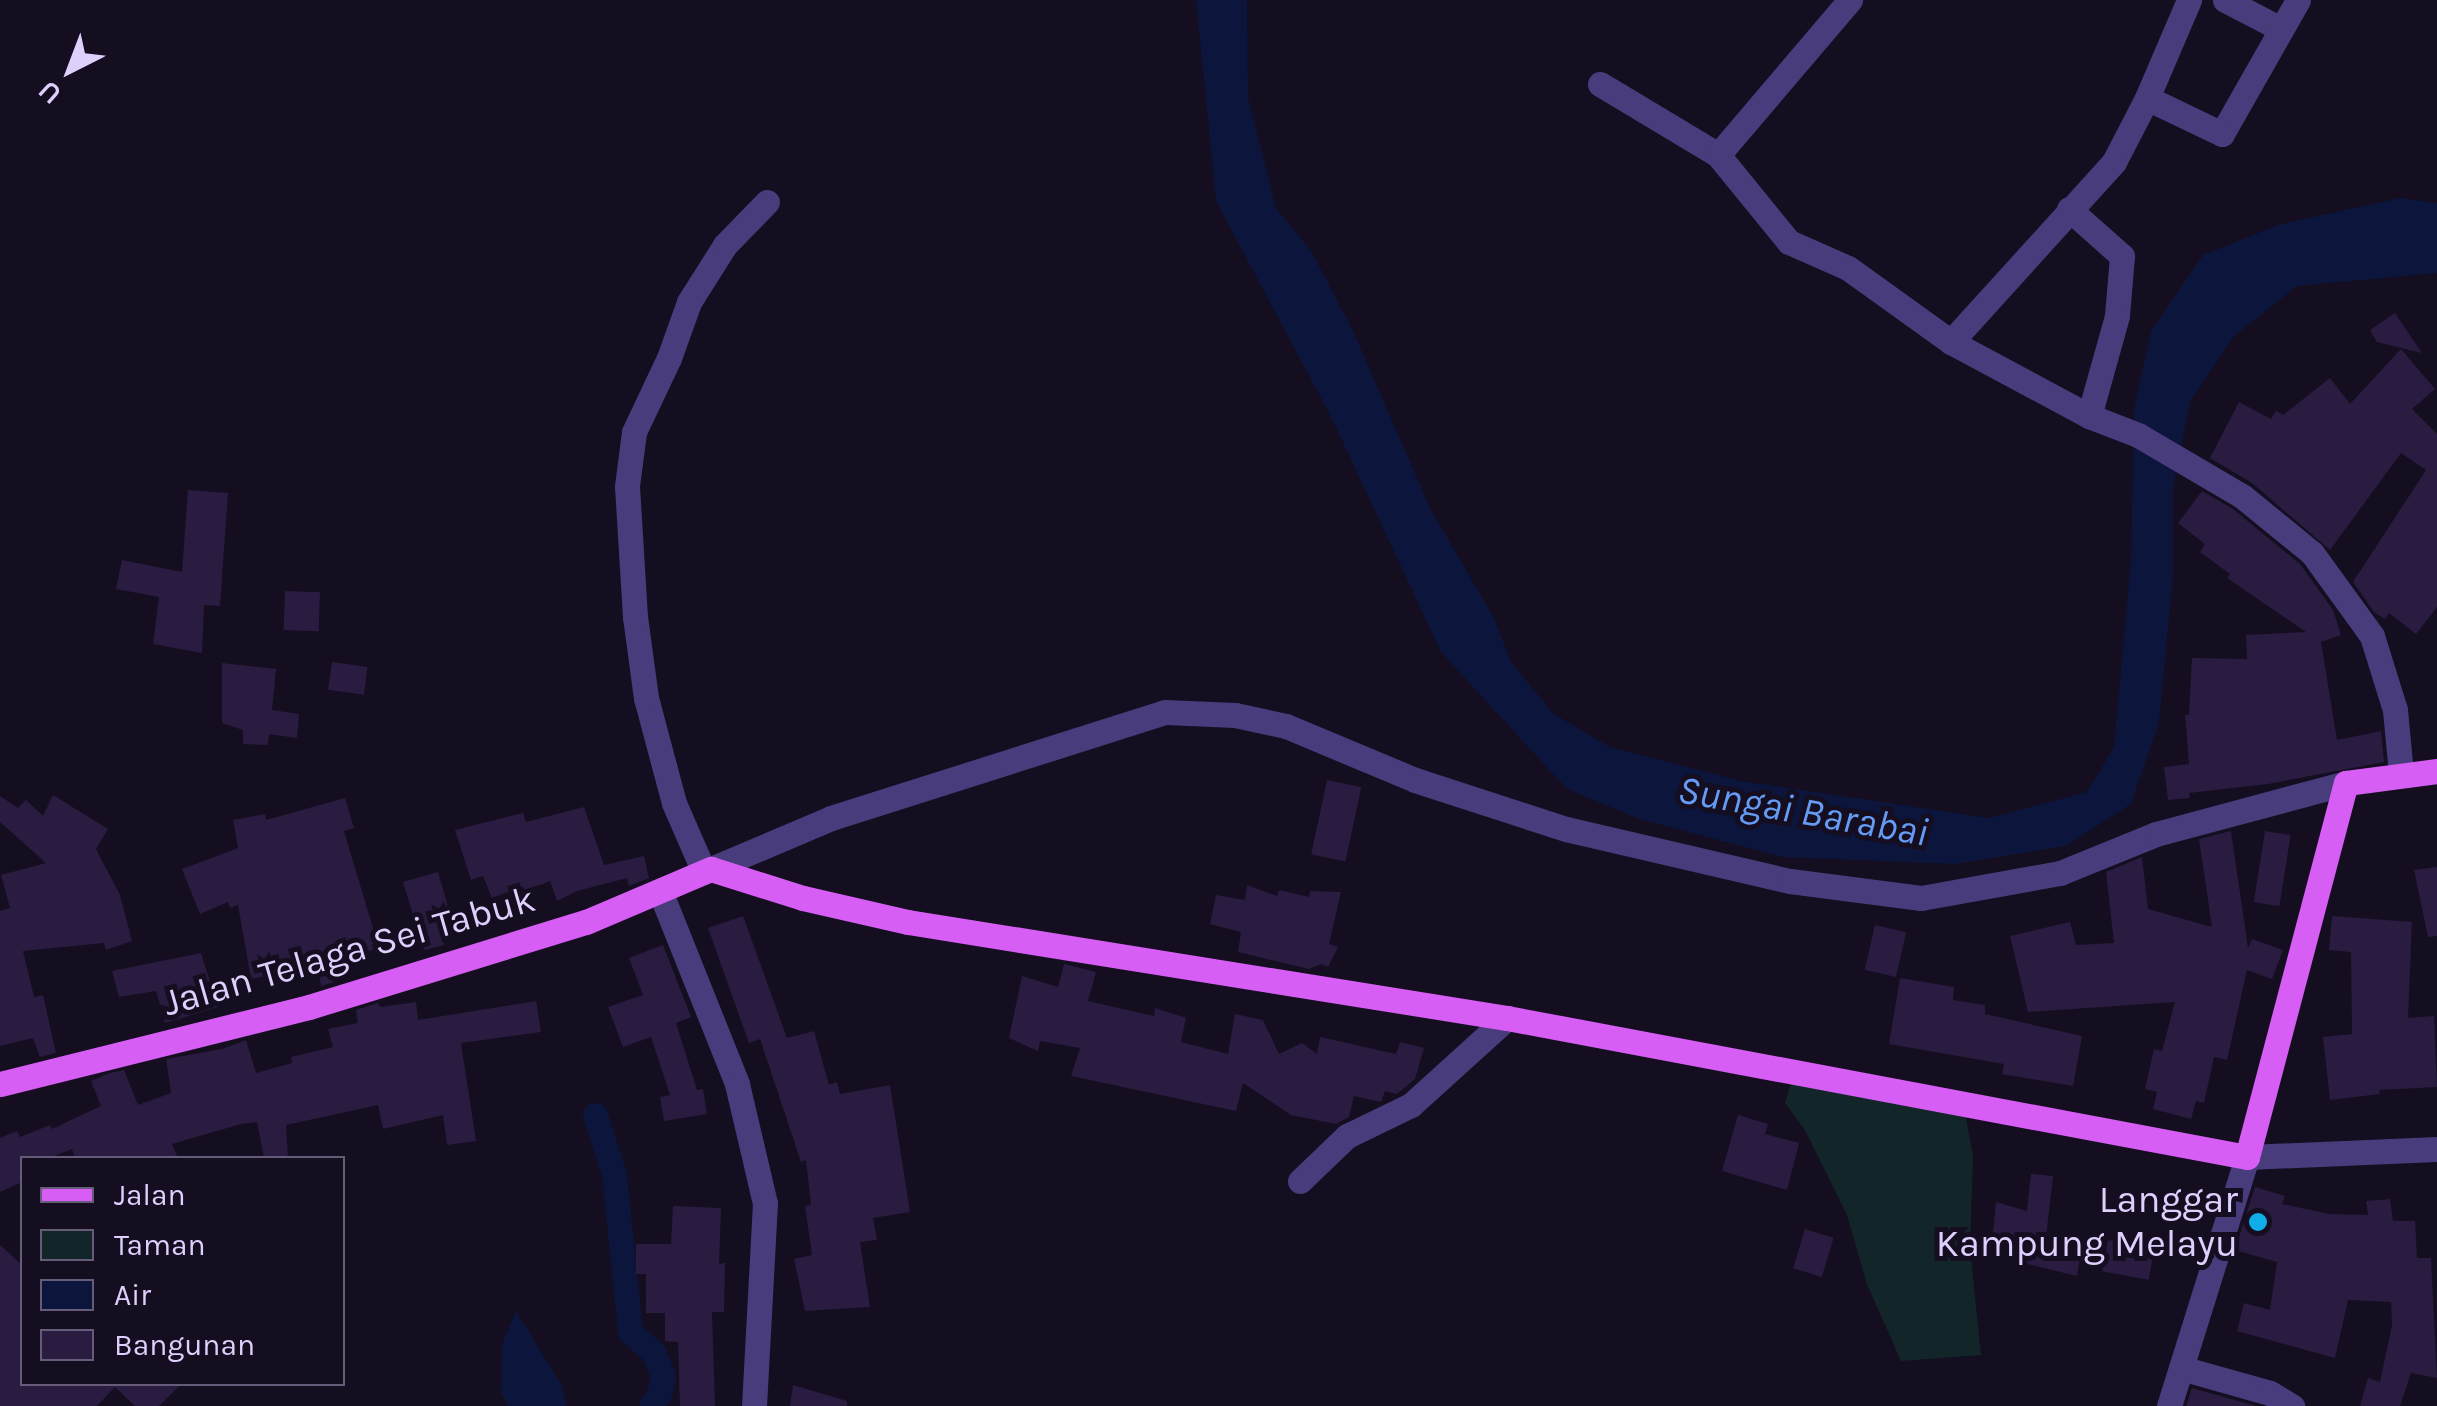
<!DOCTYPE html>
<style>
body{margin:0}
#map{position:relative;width:2437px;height:1406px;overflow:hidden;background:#140e20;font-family:Karla,sans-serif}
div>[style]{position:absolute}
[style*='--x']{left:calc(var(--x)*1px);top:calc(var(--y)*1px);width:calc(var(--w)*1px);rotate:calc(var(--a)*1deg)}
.green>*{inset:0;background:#122629}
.water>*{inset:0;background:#0c153b}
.canal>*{height:25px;margin:-12.5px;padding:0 12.5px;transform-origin:12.5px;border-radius:12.5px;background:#0c153b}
.building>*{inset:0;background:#291c40;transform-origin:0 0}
.minor>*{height:25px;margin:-12.5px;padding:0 12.5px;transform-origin:12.5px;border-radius:12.5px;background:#493c7c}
.major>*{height:25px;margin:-12.5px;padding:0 12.5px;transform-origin:12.5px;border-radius:12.5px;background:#d65ef5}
.dots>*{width:28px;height:28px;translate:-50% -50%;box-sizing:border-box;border:5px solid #140e20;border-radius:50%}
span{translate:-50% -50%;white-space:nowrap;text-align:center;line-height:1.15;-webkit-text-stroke:10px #140e20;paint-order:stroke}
.street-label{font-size:38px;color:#ddd0fc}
.poi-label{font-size:38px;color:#ddd0fc}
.right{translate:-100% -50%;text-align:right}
.water-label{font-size:40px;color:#659af5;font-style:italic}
.legend{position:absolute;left:20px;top:1156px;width:325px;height:230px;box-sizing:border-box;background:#140e20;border:2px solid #645c78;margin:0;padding:12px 18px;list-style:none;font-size:30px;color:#ddd0fc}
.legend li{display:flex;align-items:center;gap:20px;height:50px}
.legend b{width:50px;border:2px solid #645c78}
.north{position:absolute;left:20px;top:20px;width:100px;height:100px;-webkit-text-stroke:8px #140e20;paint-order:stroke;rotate:222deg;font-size:28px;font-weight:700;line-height:40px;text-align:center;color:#ddd0fc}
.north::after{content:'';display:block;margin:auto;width:35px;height:45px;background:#ddd0fc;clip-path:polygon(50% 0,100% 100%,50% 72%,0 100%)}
</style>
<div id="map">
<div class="green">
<i style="clip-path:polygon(1793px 1077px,1964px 1107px,1973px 1156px,1970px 1248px,1981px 1355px,1901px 1361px,1867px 1284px,1847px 1215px,1805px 1130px,1785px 1103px)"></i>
</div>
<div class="water">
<i style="clip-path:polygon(1196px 0,1247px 0,1248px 97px,1276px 208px,1312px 252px,1354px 333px,1430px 508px,1494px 618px,1511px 662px,1554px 714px,1610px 747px,1741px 781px,1989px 818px,2087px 792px,2114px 747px,2131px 559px,2134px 409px,2151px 331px,2203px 255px,2281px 224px,2400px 198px,2437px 203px,2437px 273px,2297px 286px,2233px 337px,2190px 402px,2173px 487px,2173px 576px,2159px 723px,2131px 804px,2066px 846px,1955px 864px,1783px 857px,1639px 819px,1567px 789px,1441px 652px,1331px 417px,1216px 201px)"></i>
<i style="clip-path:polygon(516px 1311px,561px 1384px,567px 1406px,508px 1406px,501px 1392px,502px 1344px)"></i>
</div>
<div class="canal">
<i style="--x:595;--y:1115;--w:62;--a:72.1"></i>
<i style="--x:614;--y:1174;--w:159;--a:84.2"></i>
<i style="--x:630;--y:1332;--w:30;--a:41"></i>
<i style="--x:653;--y:1352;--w:25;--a:67"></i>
<i style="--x:663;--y:1375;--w:19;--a:102"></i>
<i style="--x:659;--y:1394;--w:14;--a:124"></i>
</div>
<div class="building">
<i style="clip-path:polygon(2395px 313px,2422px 353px,2377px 342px,2370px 330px)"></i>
<i style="clip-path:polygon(2401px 349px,2435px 389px,2412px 409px,2437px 434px,2437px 607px,2416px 634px,2389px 613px,2385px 619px,2374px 612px,2353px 582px,2426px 470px,2401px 453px,2330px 550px,2252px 483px,2210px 458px,2239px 402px,2271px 419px,2276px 411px,2283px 415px,2330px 378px,2350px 404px)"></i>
<i style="clip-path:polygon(188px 490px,228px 493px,220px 606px,204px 605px,202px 653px,153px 644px,159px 597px,116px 589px,122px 560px,182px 572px)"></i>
<i style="clip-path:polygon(2202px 491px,2233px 509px,2300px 564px,2333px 610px,2341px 635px,2321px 642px,2337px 740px,2381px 731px,2384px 762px,2268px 784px,2189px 793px,2190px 798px,2168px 800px,2164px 767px,2189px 764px,2185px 715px,2189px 715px,2192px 658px,2247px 659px,2246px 635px,2306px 632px,2227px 578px,2230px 574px,2200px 552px,2205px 544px,2178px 523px)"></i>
<i style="left:285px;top:591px;width:35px;height:39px;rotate:2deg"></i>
<i style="left:332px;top:662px;width:36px;height:28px;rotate:8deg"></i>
<i style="clip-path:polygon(222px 663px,276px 669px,272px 710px,299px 714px,297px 738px,269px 734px,268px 745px,243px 744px,243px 730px,222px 723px)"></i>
<i style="left:1327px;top:780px;width:35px;height:76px;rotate:12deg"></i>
<i style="clip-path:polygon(53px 795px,108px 829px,96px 849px,120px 895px,132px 941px,106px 950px,104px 943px,23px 951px,34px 997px,43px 995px,56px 1053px,40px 1057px,33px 1038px,0 1046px,0 911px,10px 908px,1px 875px,46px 863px,0 822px,0 796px,18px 808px,26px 800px,43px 816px)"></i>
<i style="clip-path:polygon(345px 798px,354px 828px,344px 831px,379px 948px,345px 958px,348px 978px,321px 986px,318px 965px,251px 979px,238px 905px,230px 908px,228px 902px,200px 914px,182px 869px,238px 848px,233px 820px,265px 814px,266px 820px)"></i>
<i style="clip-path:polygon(584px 807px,604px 865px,644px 856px,649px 878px,629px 886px,627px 878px,577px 891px,557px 901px,550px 881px,525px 892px,523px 886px,492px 898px,483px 876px,471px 880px,455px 830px,523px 813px,526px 822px)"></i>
<i style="clip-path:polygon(2231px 831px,2248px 948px,2252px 939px,2283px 950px,2272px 979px,2247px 970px,2227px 1060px,2214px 1057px,2204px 1103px,2196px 1101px,2191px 1119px,2153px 1109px,2157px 1092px,2145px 1089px,2154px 1049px,2162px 1051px,2175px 1002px,2028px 1012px,2010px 936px,2070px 922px,2076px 945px,2114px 943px,2106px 872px,2142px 857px,2148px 909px,2212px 927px,2199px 839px)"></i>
<i style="left:2265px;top:831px;width:26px;height:72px;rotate:9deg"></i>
<i style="clip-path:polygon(2437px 867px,2437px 936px,2428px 937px,2414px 870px)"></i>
<i style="clip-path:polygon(438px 872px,449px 910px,437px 913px,444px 945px,424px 950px,403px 882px)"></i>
<i style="clip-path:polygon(1247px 885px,1277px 896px,1279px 890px,1309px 897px,1310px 891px,1341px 892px,1329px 944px,1338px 947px,1328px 967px,1321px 964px,1309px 969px,1238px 952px,1241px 932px,1210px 924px,1216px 895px,1245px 900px)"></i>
<i style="clip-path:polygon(743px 916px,787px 1038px,814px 1031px,829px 1085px,837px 1082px,840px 1094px,890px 1085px,910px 1212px,873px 1218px,877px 1240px,860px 1242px,870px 1307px,805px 1311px,794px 1259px,812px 1255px,805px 1206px,811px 1205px,806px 1160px,801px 1162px,760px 1039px,749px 1043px,708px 928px)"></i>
<i style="clip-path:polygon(2332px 916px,2412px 922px,2408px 1018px,2434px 1016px,2437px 1087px,2379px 1090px,2380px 1094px,2330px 1100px,2323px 1037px,2352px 1034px,2351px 952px,2329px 950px)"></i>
<i style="left:1875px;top:925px;width:32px;height:46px;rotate:13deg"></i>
<i style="clip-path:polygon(663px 945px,691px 1017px,676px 1023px,697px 1090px,703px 1089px,707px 1114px,664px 1121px,660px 1097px,670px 1095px,651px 1037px,623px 1047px,608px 1007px,643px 995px,629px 958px)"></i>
<i style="clip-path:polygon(201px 953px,218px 1007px,165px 1023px,156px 991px,119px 997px,112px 971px)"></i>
<i style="clip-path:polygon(1064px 964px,1096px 972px,1088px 1001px,1154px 1016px,1155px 1008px,1186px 1018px,1181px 1042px,1228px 1054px,1235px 1014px,1263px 1020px,1279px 1054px,1302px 1043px,1317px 1054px,1320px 1037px,1396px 1054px,1400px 1042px,1424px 1048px,1415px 1079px,1397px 1094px,1385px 1091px,1381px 1102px,1354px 1096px,1349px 1117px,1336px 1124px,1291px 1115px,1243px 1083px,1236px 1111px,1071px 1076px,1080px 1048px,1040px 1041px,1038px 1051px,1009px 1038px,1022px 976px,1058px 987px)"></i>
<i style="clip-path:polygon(1900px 978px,1954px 987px,1953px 1000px,1985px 1005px,1985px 1014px,2082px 1036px,2073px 1086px,2002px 1074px,2004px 1064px,1889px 1044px)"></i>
<i style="clip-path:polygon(536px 1001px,541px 1032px,461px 1043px,476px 1141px,447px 1145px,443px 1115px,383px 1129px,378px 1105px,286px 1125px,288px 1158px,264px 1158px,257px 1122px,241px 1124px,172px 1144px,178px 1158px,75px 1158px,72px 1149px,49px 1158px,22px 1158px,22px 1182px,0 1192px,0 1138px,17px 1131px,20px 1137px,50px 1125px,52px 1129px,101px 1106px,91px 1081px,110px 1073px,124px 1070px,138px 1105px,171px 1093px,166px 1059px,222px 1049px,246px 1040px,256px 1073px,292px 1063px,291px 1057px,333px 1047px,328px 1029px,358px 1023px,356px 1010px,378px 1003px,380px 1007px,416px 1002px,418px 1020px)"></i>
<i style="clip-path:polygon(1738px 1115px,1768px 1124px,1765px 1134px,1799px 1143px,1787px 1190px,1722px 1171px)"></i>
<i style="clip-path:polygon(2031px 1174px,2053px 1176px,2045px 1246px,2081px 1252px,2077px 1276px,1991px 1255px,1996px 1202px,2027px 1211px)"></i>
<i style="clip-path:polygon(2255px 1187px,2285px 1196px,2282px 1204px,2329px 1214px,2368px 1215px,2366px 1201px,2390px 1199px,2393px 1221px,2415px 1221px,2417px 1258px,2431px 1258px,2437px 1378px,2411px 1373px,2400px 1406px,2360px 1406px,2368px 1378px,2380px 1382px,2392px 1325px,2391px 1302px,2348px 1300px,2335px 1358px,2237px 1331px,2244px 1303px,2270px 1310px,2277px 1262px,2235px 1250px)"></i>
<i style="clip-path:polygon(673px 1206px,721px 1208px,719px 1264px,725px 1263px,724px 1312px,712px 1312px,715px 1406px,680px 1406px,678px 1342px,665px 1341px,665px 1313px,646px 1313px,646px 1274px,636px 1274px,636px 1244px,671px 1244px)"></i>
<i style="left:1805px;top:1229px;width:30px;height:41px;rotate:17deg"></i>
<i style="left:2108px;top:1240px;width:47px;height:32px;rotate:10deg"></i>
<i style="clip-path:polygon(0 1245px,22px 1265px,22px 1384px,181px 1384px,159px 1406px,135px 1406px,115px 1387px,97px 1406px,0 1406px)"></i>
<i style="clip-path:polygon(793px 1385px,847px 1401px,847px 1406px,790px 1406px)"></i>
<i style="clip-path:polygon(2192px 1388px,2256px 1406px,2186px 1406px)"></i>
</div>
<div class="minor">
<i style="--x:2225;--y:0;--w:63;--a:27.4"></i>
<i style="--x:2298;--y:0;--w:154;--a:119.6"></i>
<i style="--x:2222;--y:134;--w:83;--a:-154.4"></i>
<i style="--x:2147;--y:98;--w:72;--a:117.3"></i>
<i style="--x:2114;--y:162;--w:243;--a:132.2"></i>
<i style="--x:1951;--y:342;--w:157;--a:28.2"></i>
<i style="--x:2089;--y:416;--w:53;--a:21.2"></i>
<i style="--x:2138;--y:435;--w:121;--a:30.4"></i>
<i style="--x:2242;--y:496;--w:90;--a:39.2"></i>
<i style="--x:2312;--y:553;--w:102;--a:54.1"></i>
<i style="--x:2372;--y:636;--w:77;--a:72.7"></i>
<i style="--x:2395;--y:710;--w:64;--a:84.6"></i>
<i style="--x:1600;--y:84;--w:138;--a:31"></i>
<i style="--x:1718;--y:155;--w:112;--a:50.8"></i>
<i style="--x:1789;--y:242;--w:64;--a:23.8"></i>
<i style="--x:1848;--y:268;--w:127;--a:35.7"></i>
<i style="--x:2147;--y:98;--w:107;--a:-66.8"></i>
<i style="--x:1718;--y:155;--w:204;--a:-49.6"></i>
<i style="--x:2069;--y:209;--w:71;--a:41.6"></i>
<i style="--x:2122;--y:256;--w:60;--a:94.8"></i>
<i style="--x:2117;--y:316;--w:104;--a:105.6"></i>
<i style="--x:711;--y:869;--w:130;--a:-23"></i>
<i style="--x:831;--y:818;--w:350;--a:-17.6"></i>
<i style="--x:1165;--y:712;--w:70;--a:2.5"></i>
<i style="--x:1235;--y:715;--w:52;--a:12.2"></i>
<i style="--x:1286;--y:726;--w:140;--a:22.7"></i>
<i style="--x:1415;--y:780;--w:159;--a:18"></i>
<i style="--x:1566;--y:829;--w:230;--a:13.1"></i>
<i style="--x:1790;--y:881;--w:132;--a:7.4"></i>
<i style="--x:1921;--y:898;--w:141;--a:-10.2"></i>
<i style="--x:2060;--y:873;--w:104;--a:-22.1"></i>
<i style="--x:2156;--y:834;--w:197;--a:-15"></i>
<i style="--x:704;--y:872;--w:75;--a:-113.5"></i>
<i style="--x:674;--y:803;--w:109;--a:-104.9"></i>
<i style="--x:646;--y:698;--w:82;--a:-97.7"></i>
<i style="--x:635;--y:617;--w:131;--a:-93.5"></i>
<i style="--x:627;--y:486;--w:54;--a:-82.6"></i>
<i style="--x:634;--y:432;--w:82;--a:-64.7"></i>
<i style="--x:669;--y:358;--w:59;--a:-70.3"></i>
<i style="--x:689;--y:302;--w:67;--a:-57.7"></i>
<i style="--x:725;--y:245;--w:60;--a:-45.7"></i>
<i style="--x:660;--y:891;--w:208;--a:68.2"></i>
<i style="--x:737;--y:1084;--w:122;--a:76.8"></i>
<i style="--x:765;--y:1203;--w:203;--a:93.1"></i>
<i style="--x:1300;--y:1181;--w:65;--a:-43.8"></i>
<i style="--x:1347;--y:1136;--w:71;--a:-25.8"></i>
<i style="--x:1411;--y:1105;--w:130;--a:-42.2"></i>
<i style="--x:2181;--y:1368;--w:92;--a:15.7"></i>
<i style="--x:2270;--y:1393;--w:26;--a:31"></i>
<i style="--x:2169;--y:1406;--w:261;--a:-72.6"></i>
<i style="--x:2247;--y:1157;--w:190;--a:-2.4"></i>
</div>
<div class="major">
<i style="--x:0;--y:1084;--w:318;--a:-14"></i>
<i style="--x:309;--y:1007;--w:290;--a:-17.1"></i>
<i style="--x:586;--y:922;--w:136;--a:-23"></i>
<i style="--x:711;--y:869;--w:96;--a:17.5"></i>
<i style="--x:803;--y:898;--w:108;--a:12.9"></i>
<i style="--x:908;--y:922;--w:607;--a:9.11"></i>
<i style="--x:1507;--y:1018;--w:753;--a:10.64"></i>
<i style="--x:2247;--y:1157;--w:387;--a:-75.2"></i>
<i style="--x:2346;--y:783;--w:92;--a:-7.5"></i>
</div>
<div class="dots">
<i style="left:2258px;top:1222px;background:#0faee9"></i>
</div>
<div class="street-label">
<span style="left:349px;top:951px;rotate:-16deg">Jalan Telaga Sei Tabuk</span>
</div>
<div class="poi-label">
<span class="right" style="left:2238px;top:1222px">Langgar<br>Kampung Melayu</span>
</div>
<div class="water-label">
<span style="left:1803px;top:811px;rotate:10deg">Sungai Barabai</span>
</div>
<ul class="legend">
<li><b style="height:12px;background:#d65ef5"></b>Jalan</li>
<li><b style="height:28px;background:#122629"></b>Taman</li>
<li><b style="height:28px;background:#0c153b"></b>Air</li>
<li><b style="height:28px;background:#291c40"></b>Bangunan</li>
</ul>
<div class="north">U</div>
</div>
